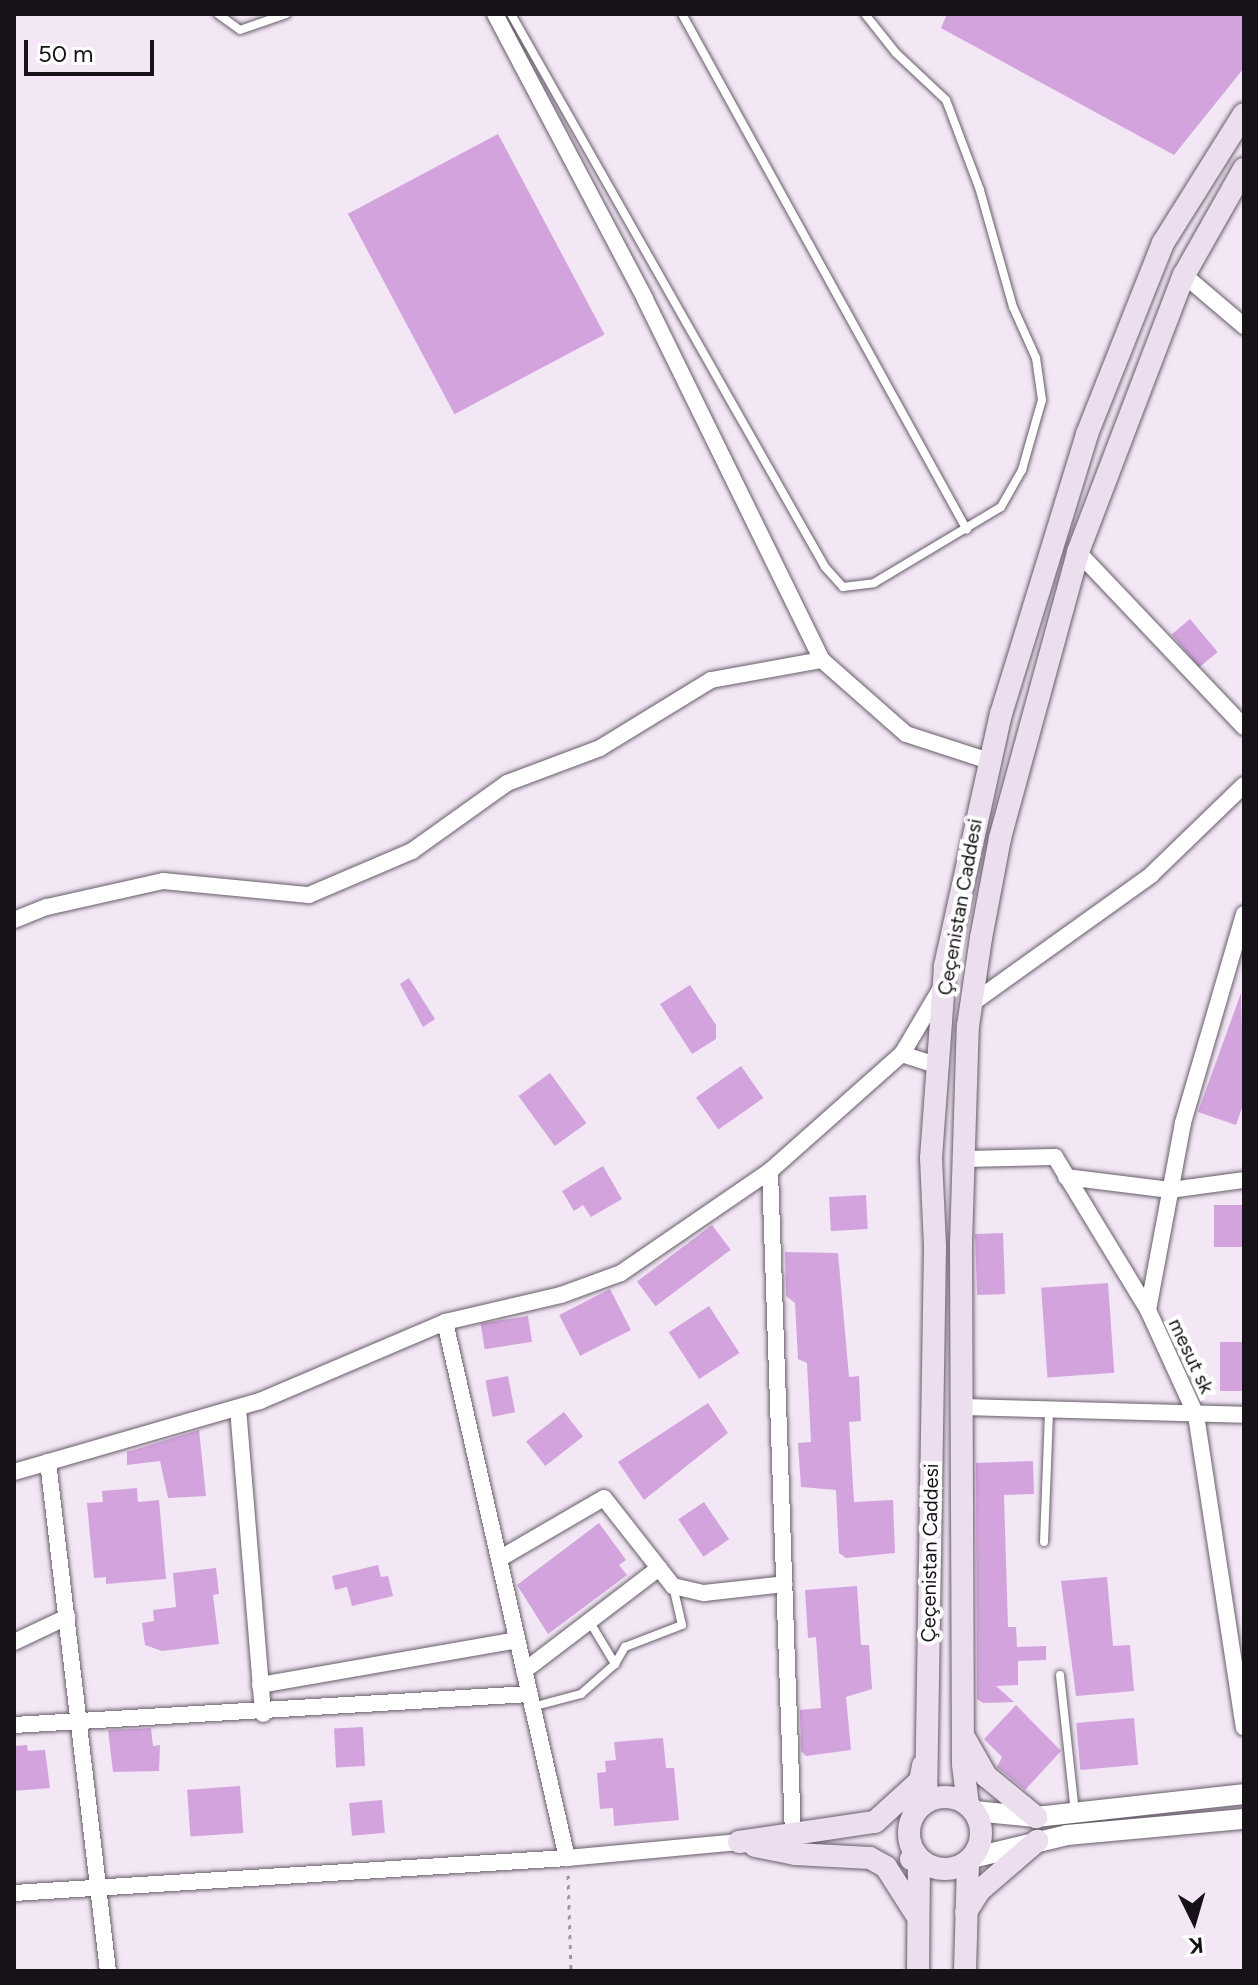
<!DOCTYPE html>
<meta charset="utf-8">
<style>
body{margin:0}
#map{position:relative;width:1258px;height:1985px;overflow:hidden;background:#f3e7f6;font-family:Figtree,sans-serif}
div>[style]{position:absolute}
[style*='--x']{left:calc(var(--x)*1px);top:calc(var(--y)*1px);width:calc(var(--w)*1px);rotate:calc(var(--a)*1deg)}
.building>*{inset:0;background:#d2a3dd;transform-origin:0 0}
.path>*{height:3px;margin-top:-1.5px;transform-origin:0;background:repeating-linear-gradient(90deg,#a097a2 0 4px,transparent 0 10px)}
.roads{filter:drop-shadow(0 0 2px #675d69) drop-shadow(0 0 2px #675d69)}
.service>*{height:8px;margin:-4px;padding:0 4px;transform-origin:4px;border-radius:4px;background:#fff}
.minor>*{height:16px;margin:-8px;padding:0 8px;transform-origin:8px;border-radius:8px;background:#fff}
.tertiary>*{height:20px;margin:-10px;padding:0 10px;transform-origin:10px;border-radius:10px;background:#fff}
.secondary>*{height:22px;margin:-11px;padding:0 11px;transform-origin:11px;border-radius:11px;background:#ecddef}
.secondary>.ring{margin:-11px;padding:0;box-sizing:content-box;background:none;border:22px solid #ecddef;border-radius:50%}
span{translate:-50% -50%;white-space:nowrap;text-align:center;line-height:1.15;-webkit-text-stroke:8px #fff;paint-order:stroke}
.street-label{font-size:20px;color:#161217}
.frame{position:absolute;inset:0;border:16px solid #161217;pointer-events:none}
.north{position:absolute;left:1154px;top:1881px;width:80px;height:80px;-webkit-text-stroke:6px #fff;paint-order:stroke;rotate:175deg;font-size:22px;font-weight:700;line-height:32px;text-align:center;color:#161217}
.north::after{content:'';display:block;margin:auto;width:28px;height:36px;background:#161217;clip-path:polygon(50% 0,100% 100%,50% 72%,0 100%)}
.scale{position:absolute;left:24px;top:40px;width:130px;height:36px;box-sizing:border-box;border:4px solid #161217;border-top:0;padding-left:10px;font-size:24px;line-height:28px;white-space:nowrap;color:#161217;-webkit-text-stroke:6px #fff;paint-order:stroke}
</style>
<div id="map">
<div class="building">
<i style="clip-path:polygon(947px 14px,1244px 14px,1244px 68px,1174px 155px,941px 28px)"></i>
<i style="left:498px;top:134px;width:227px;height:170px;rotate:62deg"></i>
<i style="left:1190px;top:619px;width:43px;height:24px;rotate:50deg"></i>
<i style="clip-path:polygon(409px 978px,435px 1019px,423px 1027px,400px 984px)"></i>
<i style="clip-path:polygon(690px 985px,716px 1025px,716px 1039px,692px 1054px,660px 1004px)"></i>
<i style="clip-path:polygon(1241px 993px,1244px 1102px,1236px 1125px,1198px 1112px)"></i>
<i style="left:741px;top:1066px;width:39px;height:55px;rotate:55deg"></i>
<i style="left:550px;top:1073px;width:62px;height:39px;rotate:54deg"></i>
<i style="clip-path:polygon(603px 1166px,622px 1199px,591px 1217px,583px 1205px,574px 1211px,562px 1191px)"></i>
<i style="left:866px;top:1195px;width:34px;height:37px;rotate:87deg"></i>
<i style="left:1214px;top:1205px;width:30px;height:42px"></i>
<i style="left:712px;top:1225px;width:31px;height:94px;rotate:53deg"></i>
<i style="left:1003px;top:1233px;width:61px;height:28px;rotate:88deg"></i>
<i style="clip-path:polygon(785px 1252px,838px 1253px,849px 1377px,859px 1376px,861px 1421px,849px 1422px,854px 1502px,893px 1500px,895px 1553px,846px 1558px,839px 1553px,836px 1490px,801px 1487px,798px 1443px,811px 1442px,807px 1363px,798px 1359px,795px 1303px,786px 1296px)"></i>
<i style="left:1108px;top:1283px;width:90px;height:67px;rotate:86deg"></i>
<i style="left:610px;top:1289px;width:46px;height:57px;rotate:63deg"></i>
<i style="left:709px;top:1306px;width:56px;height:48px;rotate:57deg"></i>
<i style="left:528px;top:1316px;width:26px;height:48px;rotate:81deg"></i>
<i style="left:1220px;top:1342px;width:24px;height:49px"></i>
<i style="left:508px;top:1376px;width:37px;height:23px;rotate:79deg"></i>
<i style="clip-path:polygon(708px 1403px,728px 1433px,644px 1500px,618px 1462px)"></i>
<i style="left:564px;top:1412px;width:31px;height:48px;rotate:52deg"></i>
<i style="clip-path:polygon(199px 1430px,206px 1496px,168px 1498px,160px 1461px,127px 1465px,127px 1452px)"></i>
<i style="clip-path:polygon(1033px 1461px,1034px 1494px,1004px 1495px,1008px 1627px,1016px 1627px,1017px 1647px,1046px 1646px,1046px 1660px,1018px 1661px,1018px 1685px,996px 1686px,1014px 1702px,983px 1703px,977px 1699px,976px 1463px)"></i>
<i style="clip-path:polygon(137px 1488px,138px 1502px,159px 1500px,166px 1579px,106px 1584px,106px 1577px,94px 1578px,87px 1503px,103px 1502px,102px 1491px)"></i>
<i style="left:704px;top:1502px;width:45px;height:31px;rotate:56deg"></i>
<i style="clip-path:polygon(599px 1523px,626px 1560px,619px 1565px,627px 1575px,548px 1634px,517px 1585px)"></i>
<i style="clip-path:polygon(378px 1565px,381px 1577px,388px 1576px,393px 1596px,352px 1606px,347px 1587px,335px 1590px,332px 1576px)"></i>
<i style="clip-path:polygon(216px 1568px,219px 1594px,213px 1595px,219px 1644px,162px 1651px,145px 1645px,142px 1623px,154px 1621px,153px 1610px,176px 1607px,173px 1573px)"></i>
<i style="clip-path:polygon(1107px 1577px,1113px 1646px,1130px 1645px,1134px 1691px,1076px 1696px,1061px 1581px)"></i>
<i style="clip-path:polygon(857px 1586px,861px 1645px,869px 1645px,872px 1689px,846px 1697px,851px 1750px,806px 1756px,801px 1751px,800px 1710px,821px 1708px,816px 1637px,808px 1638px,805px 1590px)"></i>
<i style="clip-path:polygon(1016px 1705px,1061px 1751px,1025px 1790px,997px 1767px,1002px 1757px,984px 1739px)"></i>
<i style="left:1134px;top:1718px;width:47px;height:58px;rotate:85deg"></i>
<i style="left:363px;top:1727px;width:39px;height:29px;rotate:87deg"></i>
<i style="clip-path:polygon(151px 1728px,153px 1746px,160px 1745px,159px 1771px,113px 1772px,108px 1730px)"></i>
<i style="clip-path:polygon(663px 1738px,666px 1768px,674px 1768px,679px 1820px,614px 1826px,613px 1808px,600px 1809px,597px 1773px,606px 1772px,605px 1761px,616px 1760px,614px 1742px)"></i>
<i style="clip-path:polygon(27px 1745px,28px 1751px,45px 1750px,50px 1788px,14px 1791px,14px 1746px)"></i>
<i style="left:240px;top:1786px;width:47px;height:53px;rotate:86deg"></i>
<i style="left:382px;top:1800px;width:33px;height:33px;rotate:85deg"></i>
</div>
<div class="path">
<i style="--x:568;--y:1875;--w:96;--a:88.2"></i>
</div>
<div class="roads">
<div class="service">
<i style="--x:218;--y:14;--w:27;--a:36"></i>
<i style="--x:240;--y:30;--w:49;--a:-19.2"></i>
<i style="--x:511;--y:14;--w:636;--a:60.41"></i>
<i style="--x:825;--y:567;--w:27;--a:48"></i>
<i style="--x:843;--y:587;--w:31;--a:-7"></i>
<i style="--x:874;--y:583;--w:148;--a:-30.9"></i>
<i style="--x:1001;--y:507;--w:43;--a:-60.4"></i>
<i style="--x:1022;--y:470;--w:73;--a:-74.1"></i>
<i style="--x:1042;--y:400;--w:42;--a:-98.1"></i>
<i style="--x:1036;--y:358;--w:56;--a:-114.3"></i>
<i style="--x:1013;--y:307;--w:122;--a:-105.8"></i>
<i style="--x:980;--y:190;--w:96;--a:-110.7"></i>
<i style="--x:946;--y:100;--w:69;--a:-136.8"></i>
<i style="--x:896;--y:53;--w:50;--a:-128.5"></i>
<i style="--x:682;--y:14;--w:589;--a:61.09"></i>
<i style="--x:1044;--y:1542;--w:132;--a:-87.8"></i>
<i style="--x:591;--y:1624;--w:47;--a:59"></i>
<i style="--x:1060;--y:1675;--w:138;--a:83.8"></i>
<i style="--x:532;--y:1707;--w:51;--a:-14.9"></i>
<i style="--x:581;--y:1694;--w:45;--a:-41.4"></i>
<i style="--x:615;--y:1664;--w:20;--a:-60"></i>
<i style="--x:625;--y:1647;--w:61;--a:-21.1"></i>
<i style="--x:682;--y:1625;--w:40;--a:-103"></i>
</div>
<div class="minor">
<i style="--x:495;--y:14;--w:322;--a:62.2"></i>
<i style="--x:645;--y:299;--w:402;--a:63.9"></i>
<i style="--x:822;--y:660;--w:112;--a:41.4"></i>
<i style="--x:906;--y:734;--w:87;--a:18"></i>
<i style="--x:1184;--y:275;--w:79;--a:40.4"></i>
<i style="--x:1078;--y:552;--w:241;--a:46.5"></i>
<i style="--x:1244;--y:914;--w:218;--a:106.3"></i>
<i style="--x:1183;--y:1123;--w:190;--a:100.6"></i>
<i style="--x:1148;--y:1310;--w:115;--a:65.4"></i>
<i style="--x:1196;--y:1415;--w:316;--a:81.3"></i>
<i style="--x:14;--y:920;--w:35;--a:-22"></i>
<i style="--x:47;--y:907;--w:119;--a:-12.6"></i>
<i style="--x:163;--y:881;--w:147;--a:5.5"></i>
<i style="--x:309;--y:895;--w:112;--a:-23.1"></i>
<i style="--x:412;--y:851;--w:117;--a:-35.6"></i>
<i style="--x:507;--y:783;--w:99;--a:-20.6"></i>
<i style="--x:600;--y:748;--w:130;--a:-31.5"></i>
<i style="--x:711;--y:680;--w:113;--a:-10.2"></i>
<i style="--x:971;--y:1004;--w:221;--a:-35.6"></i>
<i style="--x:1151;--y:875;--w:129;--a:-44.1"></i>
<i style="--x:902;--y:1054;--w:36;--a:18"></i>
<i style="--x:964;--y:1159;--w:91;--a:-1.3"></i>
<i style="--x:1055;--y:1157;--w:179;--a:58.7"></i>
<i style="--x:770;--y:1171;--w:664;--a:88.02"></i>
<i style="--x:1066;--y:1177;--w:105;--a:7.1"></i>
<i style="--x:1170;--y:1190;--w:75;--a:-7.7"></i>
<i style="--x:445;--y:1322;--w:550;--a:77.18"></i>
<i style="--x:962;--y:1407;--w:282;--a:1.6"></i>
<i style="--x:238;--y:1408;--w:307;--a:85.3"></i>
<i style="--x:48;--y:1462;--w:513;--a:83.28"></i>
<i style="--x:14;--y:1472;--w:256;--a:-16.1"></i>
<i style="--x:260;--y:1401;--w:201;--a:-23.1"></i>
<i style="--x:445;--y:1322;--w:119;--a:-13.1"></i>
<i style="--x:561;--y:1295;--w:64;--a:-20.1"></i>
<i style="--x:621;--y:1273;--w:181;--a:-34.4"></i>
<i style="--x:770;--y:1171;--w:176;--a:-41.6"></i>
<i style="--x:902;--y:1054;--w:77;--a:-59.4"></i>
<i style="--x:499;--y:1559;--w:121;--a:-30.2"></i>
<i style="--x:604;--y:1498;--w:112;--a:51.9"></i>
<i style="--x:673;--y:1586;--w:32;--a:13"></i>
<i style="--x:704;--y:1593;--w:81;--a:-6.3"></i>
<i style="--x:14;--y:1642;--w:59;--a:-25.3"></i>
<i style="--x:524;--y:1671;--w:170;--a:-37.3"></i>
<i style="--x:260;--y:1685;--w:261;--a:-9.9"></i>
<i style="--x:14;--y:1725;--w:516;--a:-3.44"></i>
<i style="--x:14;--y:1893;--w:554;--a:-3.62"></i>
<i style="--x:567;--y:1858;--w:173;--a:-5.3"></i>
</div>
<div class="tertiary">
<i style="--x:974;--y:1811;--w:62;--a:5.5"></i>
<i style="--x:1036;--y:1817;--w:209;--a:-6.3"></i>
<i style="--x:972;--y:1858;--w:98;--a:-13.6"></i>
<i style="--x:1067;--y:1835;--w:178;--a:-5.2"></i>
</div>
<div class="secondary">
<i style="--x:965;--y:1739;--w:43;--a:60.4"></i>
<i style="--x:986;--y:1776;--w:65;--a:39.4"></i>
<i class="ring" style="left:909px;top:1797px;width:50px;height:50px"></i>
<i style="--x:926;--y:1802;--w:556;--a:-89.07"></i>
<i style="--x:935;--y:1246;--w:88;--a:-92.6"></i>
<i style="--x:931;--y:1158;--w:193;--a:-85.8"></i>
<i style="--x:945;--y:966;--w:258;--a:-77.5"></i>
<i style="--x:1001;--y:714;--w:293;--a:-72.9"></i>
<i style="--x:1087;--y:434;--w:206;--a:-68.3"></i>
<i style="--x:1163;--y:243;--w:152;--a:-57.9"></i>
<i style="--x:968;--y:1805;--w:41;--a:-97"></i>
<i style="--x:963;--y:1764;--w:521;--a:-90.22"></i>
<i style="--x:961;--y:1243;--w:217;--a:-88.2"></i>
<i style="--x:968;--y:1026;--w:89;--a:-81.6"></i>
<i style="--x:981;--y:938;--w:102;--a:-79.2"></i>
<i style="--x:1000;--y:838;--w:296;--a:-74.7"></i>
<i style="--x:1078;--y:552;--w:297;--a:-69.1"></i>
<i style="--x:1184;--y:275;--w:122;--a:-60.5"></i>
<i style="--x:739;--y:1842;--w:137;--a:-8.4"></i>
<i style="--x:875;--y:1822;--w:61;--a:-42.3"></i>
<i style="--x:920;--y:1781;--w:16;--a:-79"></i>
<i style="--x:755;--y:1846;--w:41;--a:11.3"></i>
<i style="--x:795;--y:1854;--w:75;--a:3.1"></i>
<i style="--x:870;--y:1858;--w:18;--a:29"></i>
<i style="--x:886;--y:1867;--w:59;--a:57.4"></i>
<i style="--x:911;--y:1859;--w:8;--a:0"></i>
<i style="--x:919;--y:1859;--w:112;--a:90.5"></i>
<i style="--x:966;--y:1912;--w:25;--a:-58"></i>
<i style="--x:979;--y:1891;--w:77;--a:-40.8"></i>
<i style="--x:965;--y:1971;--w:109;--a:-88.4"></i>
</div>
</div>
<div class="street-label">
<span style="left:960px;top:907px;rotate:-80deg">Çeçenistan Caddesi</span>
<span style="left:1191px;top:1356px;rotate:65deg">mesut sk</span>
<span style="left:930px;top:1553px;rotate:-89deg">Çeçenistan Caddesi</span>
</div>
<div class="frame"></div>
<div class="north">K</div>
<div class="scale">50 m</div>
</div>
